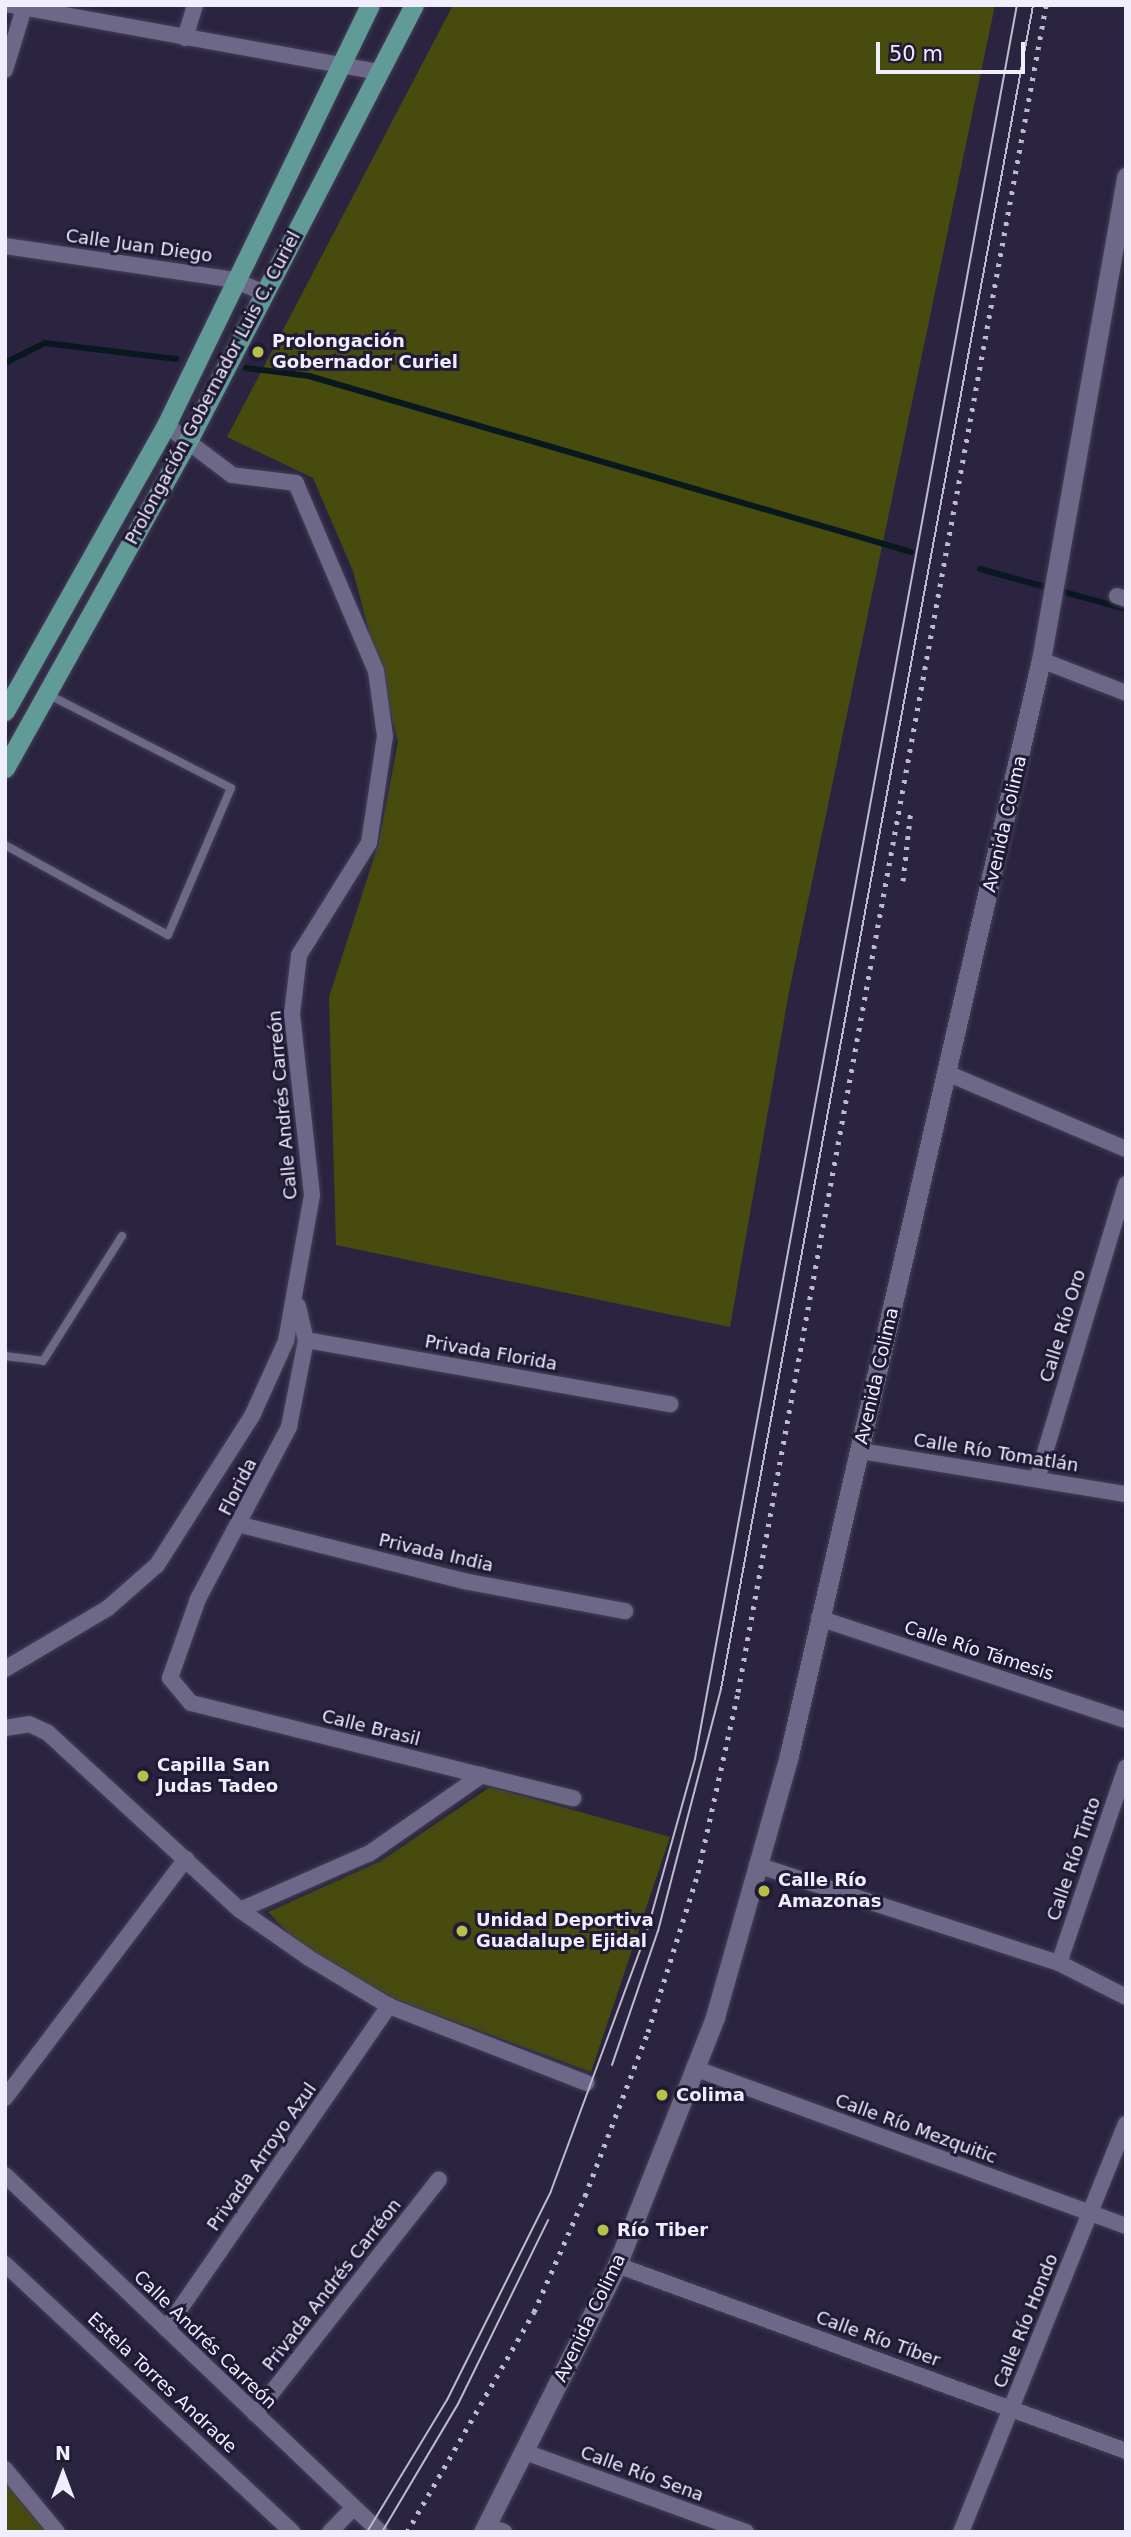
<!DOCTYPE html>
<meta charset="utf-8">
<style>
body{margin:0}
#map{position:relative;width:1131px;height:2537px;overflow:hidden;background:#2a2440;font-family:"DejaVu Sans",sans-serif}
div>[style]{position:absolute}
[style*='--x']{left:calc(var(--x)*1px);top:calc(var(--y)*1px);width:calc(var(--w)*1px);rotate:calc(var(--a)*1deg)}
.green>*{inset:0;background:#474b0e}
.stream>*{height:6px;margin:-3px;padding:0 3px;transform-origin:3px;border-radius:3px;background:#09181f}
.roads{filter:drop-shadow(0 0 2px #443e55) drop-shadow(0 0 2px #443e55)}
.service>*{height:8px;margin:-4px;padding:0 4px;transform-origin:4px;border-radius:4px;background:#6d6788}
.minor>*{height:16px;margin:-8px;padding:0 8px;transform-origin:8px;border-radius:8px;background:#6d6788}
.tertiary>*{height:19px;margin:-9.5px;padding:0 9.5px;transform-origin:9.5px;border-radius:9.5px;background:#6d6788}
.primary>*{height:19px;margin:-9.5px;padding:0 9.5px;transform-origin:9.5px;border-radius:9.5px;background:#609b98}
.tram>*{height:2px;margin:-1px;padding:0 1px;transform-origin:1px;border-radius:1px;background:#bdbacd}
.rail>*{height:5px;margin-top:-2.5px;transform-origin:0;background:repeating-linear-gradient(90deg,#bdbacd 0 3.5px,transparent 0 10.5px)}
.dots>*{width:19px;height:19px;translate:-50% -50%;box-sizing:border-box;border:4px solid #211a36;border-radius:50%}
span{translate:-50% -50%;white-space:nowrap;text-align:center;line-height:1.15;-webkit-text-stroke:6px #211a36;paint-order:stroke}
.street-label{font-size:18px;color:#f0eefd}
.poi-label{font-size:18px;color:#f0eefd;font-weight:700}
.left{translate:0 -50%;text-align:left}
.frame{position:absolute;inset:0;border:7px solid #f0eefd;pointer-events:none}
.north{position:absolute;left:28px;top:2439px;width:70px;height:70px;-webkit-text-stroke:5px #211a36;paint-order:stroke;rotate:0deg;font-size:19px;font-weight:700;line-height:28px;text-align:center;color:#f0eefd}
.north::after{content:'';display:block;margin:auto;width:24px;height:32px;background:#f0eefd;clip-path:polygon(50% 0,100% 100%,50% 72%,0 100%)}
.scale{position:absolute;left:876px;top:42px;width:149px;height:32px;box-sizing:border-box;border:4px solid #f0eefd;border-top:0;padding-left:9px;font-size:21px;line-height:24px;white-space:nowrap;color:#f0eefd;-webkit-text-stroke:5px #211a36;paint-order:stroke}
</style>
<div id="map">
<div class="green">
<i style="clip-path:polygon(453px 5px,995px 5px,789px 992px,730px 1327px,336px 1245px,329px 997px,379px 842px,398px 741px,353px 571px,313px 478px,227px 437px)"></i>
<i style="clip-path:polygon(490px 1787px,670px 1837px,591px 2072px,397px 2000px,304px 1949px,268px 1912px,381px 1861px)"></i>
<i style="clip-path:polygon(5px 2472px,54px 2532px,5px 2532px)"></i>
</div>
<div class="stream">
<i style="--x:5;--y:363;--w:45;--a:-26.6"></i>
<i style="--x:45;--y:343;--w:132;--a:7"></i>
<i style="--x:246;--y:368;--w:64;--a:7.2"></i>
<i style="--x:309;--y:376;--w:627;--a:16.3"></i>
<i style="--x:980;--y:569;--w:151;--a:15.3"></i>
</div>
<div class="roads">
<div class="service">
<i style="--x:5;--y:845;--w:186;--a:28.9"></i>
<i style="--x:168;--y:935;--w:160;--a:-66.8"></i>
<i style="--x:231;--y:788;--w:207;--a:-152.9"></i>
<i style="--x:5;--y:1356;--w:38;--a:7"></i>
<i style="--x:43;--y:1361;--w:148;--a:-57.7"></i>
</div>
<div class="minor">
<i style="--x:10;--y:5;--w:373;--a:10.3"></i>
<i style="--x:185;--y:38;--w:34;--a:-73"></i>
<i style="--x:5;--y:70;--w:68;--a:-72.9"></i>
<i style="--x:5;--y:246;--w:232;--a:8.4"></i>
<i style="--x:234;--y:280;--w:34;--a:23"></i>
<i style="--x:1117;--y:596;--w:9;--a:18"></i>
<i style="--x:1041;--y:660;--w:91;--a:21.2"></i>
<i style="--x:949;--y:1074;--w:192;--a:23"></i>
<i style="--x:298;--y:1306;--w:35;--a:77"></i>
<i style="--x:306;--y:1340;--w:89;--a:101.1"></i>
<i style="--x:289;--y:1427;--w:195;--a:117.9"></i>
<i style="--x:198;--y:1599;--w:84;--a:109.5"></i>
<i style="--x:170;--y:1678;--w:33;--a:50"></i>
<i style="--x:191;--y:1703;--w:394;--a:14"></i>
<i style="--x:306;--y:1340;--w:370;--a:10"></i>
<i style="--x:860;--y:1451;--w:269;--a:9.2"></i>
<i style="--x:1037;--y:1479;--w:308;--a:-73.2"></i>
<i style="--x:241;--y:1525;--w:230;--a:14.1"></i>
<i style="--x:464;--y:1581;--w:164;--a:10.6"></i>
<i style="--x:819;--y:1618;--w:324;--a:18.4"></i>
<i style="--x:5;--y:1669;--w:120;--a:-30.6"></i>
<i style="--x:108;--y:1608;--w:65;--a:-41.3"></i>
<i style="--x:157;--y:1565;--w:177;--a:-57.5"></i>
<i style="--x:252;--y:1416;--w:82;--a:-65.6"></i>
<i style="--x:286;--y:1341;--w:148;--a:-79.9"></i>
<i style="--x:312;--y:1195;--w:182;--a:-96.3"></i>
<i style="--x:292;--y:1014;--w:59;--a:-83.2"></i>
<i style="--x:299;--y:955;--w:132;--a:-58"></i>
<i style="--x:369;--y:843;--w:108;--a:-81.5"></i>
<i style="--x:385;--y:736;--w:66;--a:-97.9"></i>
<i style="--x:376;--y:671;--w:204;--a:-113.1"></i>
<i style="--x:296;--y:483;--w:64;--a:-172.9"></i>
<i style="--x:232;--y:475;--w:83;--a:-142.9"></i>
<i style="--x:5;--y:1728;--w:24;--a:-9"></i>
<i style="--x:29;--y:1724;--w:21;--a:25"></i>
<i style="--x:48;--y:1733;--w:261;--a:42.7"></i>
<i style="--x:240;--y:1910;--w:84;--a:34.8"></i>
<i style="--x:309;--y:1958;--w:93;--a:31"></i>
<i style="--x:389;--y:2006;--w:212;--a:21.3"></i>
<i style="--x:757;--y:1865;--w:318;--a:18"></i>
<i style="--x:1059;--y:1963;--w:75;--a:26.9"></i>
<i style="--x:240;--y:1910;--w:142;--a:-23.7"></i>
<i style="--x:370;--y:1853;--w:136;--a:-34.9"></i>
<i style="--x:1059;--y:1963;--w:207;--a:-71.1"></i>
<i style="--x:694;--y:2068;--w:460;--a:20.1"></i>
<i style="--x:5;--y:2098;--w:300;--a:-52.9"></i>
<i style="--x:5;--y:2175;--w:518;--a:43.59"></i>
<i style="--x:5;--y:2264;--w:393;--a:43"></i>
<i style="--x:617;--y:2265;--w:542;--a:20.07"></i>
<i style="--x:166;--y:2329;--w:393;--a:-55.4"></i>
<i style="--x:255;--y:2414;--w:298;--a:-51.9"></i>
<i style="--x:525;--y:2452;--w:235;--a:19.9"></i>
<i style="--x:5;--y:2469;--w:82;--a:50.5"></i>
<i style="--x:487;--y:2526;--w:18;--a:19"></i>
<i style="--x:330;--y:2532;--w:33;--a:-46"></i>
<i style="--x:961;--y:2532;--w:440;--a:-68"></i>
</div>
<div class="tertiary">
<i style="--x:483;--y:2532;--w:299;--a:-63.3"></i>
<i style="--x:617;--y:2265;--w:267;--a:-68.4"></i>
<i style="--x:715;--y:2017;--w:272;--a:-74.2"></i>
<i style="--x:789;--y:1755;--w:1124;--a:-77.04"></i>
<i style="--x:1041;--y:660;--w:491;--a:-80"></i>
</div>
<div class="primary">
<i style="--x:5;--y:711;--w:328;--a:-60.6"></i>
<i style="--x:166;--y:425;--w:467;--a:-64.1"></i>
<i style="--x:5;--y:768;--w:379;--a:-60.8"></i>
<i style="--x:190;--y:437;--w:487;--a:-62.6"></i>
</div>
</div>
<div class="tram">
<i style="--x:612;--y:2065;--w:142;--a:-71.1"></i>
<i style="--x:658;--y:1931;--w:250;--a:-75.4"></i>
<i style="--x:721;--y:1689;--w:1713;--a:-79.5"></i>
<i style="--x:367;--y:2532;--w:154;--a:-58.8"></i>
<i style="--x:447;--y:2400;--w:233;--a:-63.5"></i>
<i style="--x:551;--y:2191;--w:277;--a:-69.7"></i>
<i style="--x:647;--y:1931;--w:179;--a:-74.4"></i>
<i style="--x:695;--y:1759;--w:1783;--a:-79.6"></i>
<i style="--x:382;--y:2532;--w:149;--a:-59.3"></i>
<i style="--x:458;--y:2404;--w:205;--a:-63.9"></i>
</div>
<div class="rail">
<i style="--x:903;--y:881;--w:73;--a:-83.7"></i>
<i style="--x:407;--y:2532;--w:254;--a:-60"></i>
<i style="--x:534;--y:2312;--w:127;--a:-66.3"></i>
<i style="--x:585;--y:2196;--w:176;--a:-69"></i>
<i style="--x:648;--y:2032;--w:167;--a:-72.5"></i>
<i style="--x:698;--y:1873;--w:185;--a:-77.5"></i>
<i style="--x:738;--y:1692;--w:1715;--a:-79.65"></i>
</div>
<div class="dots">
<i style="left:258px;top:352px;background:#b8c147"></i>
<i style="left:143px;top:1776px;background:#b8c147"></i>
<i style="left:764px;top:1891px;background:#b8c147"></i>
<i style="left:462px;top:1931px;background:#b8c147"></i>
<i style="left:662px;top:2095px;background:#b8c147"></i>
<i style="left:603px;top:2230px;background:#b8c147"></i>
</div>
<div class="street-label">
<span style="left:139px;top:246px;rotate:8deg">Calle Juan Diego</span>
<span style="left:213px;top:388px;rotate:-62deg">Prolongación Gobernador Luis C. Curiel</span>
<span style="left:1005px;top:824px;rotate:-77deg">Avenida Colima</span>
<span style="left:283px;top:1105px;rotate:-95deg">Calle Andrés Carreón</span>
<span style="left:1063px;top:1326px;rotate:-73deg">Calle Río Oro</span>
<span style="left:491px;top:1353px;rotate:10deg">Privada Florida</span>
<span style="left:877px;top:1376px;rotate:-77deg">Avenida Colima</span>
<span style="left:996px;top:1453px;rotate:9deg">Calle Río Tomatlán</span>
<span style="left:238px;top:1487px;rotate:-63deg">Florida</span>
<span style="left:436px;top:1553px;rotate:13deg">Privada India</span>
<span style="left:979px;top:1651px;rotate:18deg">Calle Río Támesis</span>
<span style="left:371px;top:1728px;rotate:14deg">Calle Brasil</span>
<span style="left:1074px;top:1859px;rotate:-71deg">Calle Río Tinto</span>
<span style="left:916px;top:2129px;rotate:20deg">Calle Río Mezquitic</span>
<span style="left:262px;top:2157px;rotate:-55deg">Privada Arroyo Azul</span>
<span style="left:332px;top:2285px;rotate:-52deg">Privada Andrés Carréon</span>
<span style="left:590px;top:2318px;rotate:-64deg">Avenida Colima</span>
<span style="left:1026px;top:2321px;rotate:-68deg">Calle Río Hondo</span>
<span style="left:878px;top:2339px;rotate:20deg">Calle Río Tíber</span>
<span style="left:205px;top:2340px;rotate:44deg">Calle Andrés Carreón</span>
<span style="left:162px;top:2383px;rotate:43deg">Estela Torres Andrade</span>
<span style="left:642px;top:2474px;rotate:20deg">Calle Río Sena</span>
</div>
<div class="poi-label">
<span class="left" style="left:272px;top:352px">Prolongación<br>Gobernador Curiel</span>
<span class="left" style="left:157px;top:1776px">Capilla San<br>Judas Tadeo</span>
<span class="left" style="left:778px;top:1891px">Calle Río<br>Amazonas</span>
<span class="left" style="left:476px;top:1931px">Unidad Deportiva<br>Guadalupe Ejidal</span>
<span class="left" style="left:676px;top:2095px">Colima</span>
<span class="left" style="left:617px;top:2230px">Río Tiber</span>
</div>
<div class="frame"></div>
<div class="north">N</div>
<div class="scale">50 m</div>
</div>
